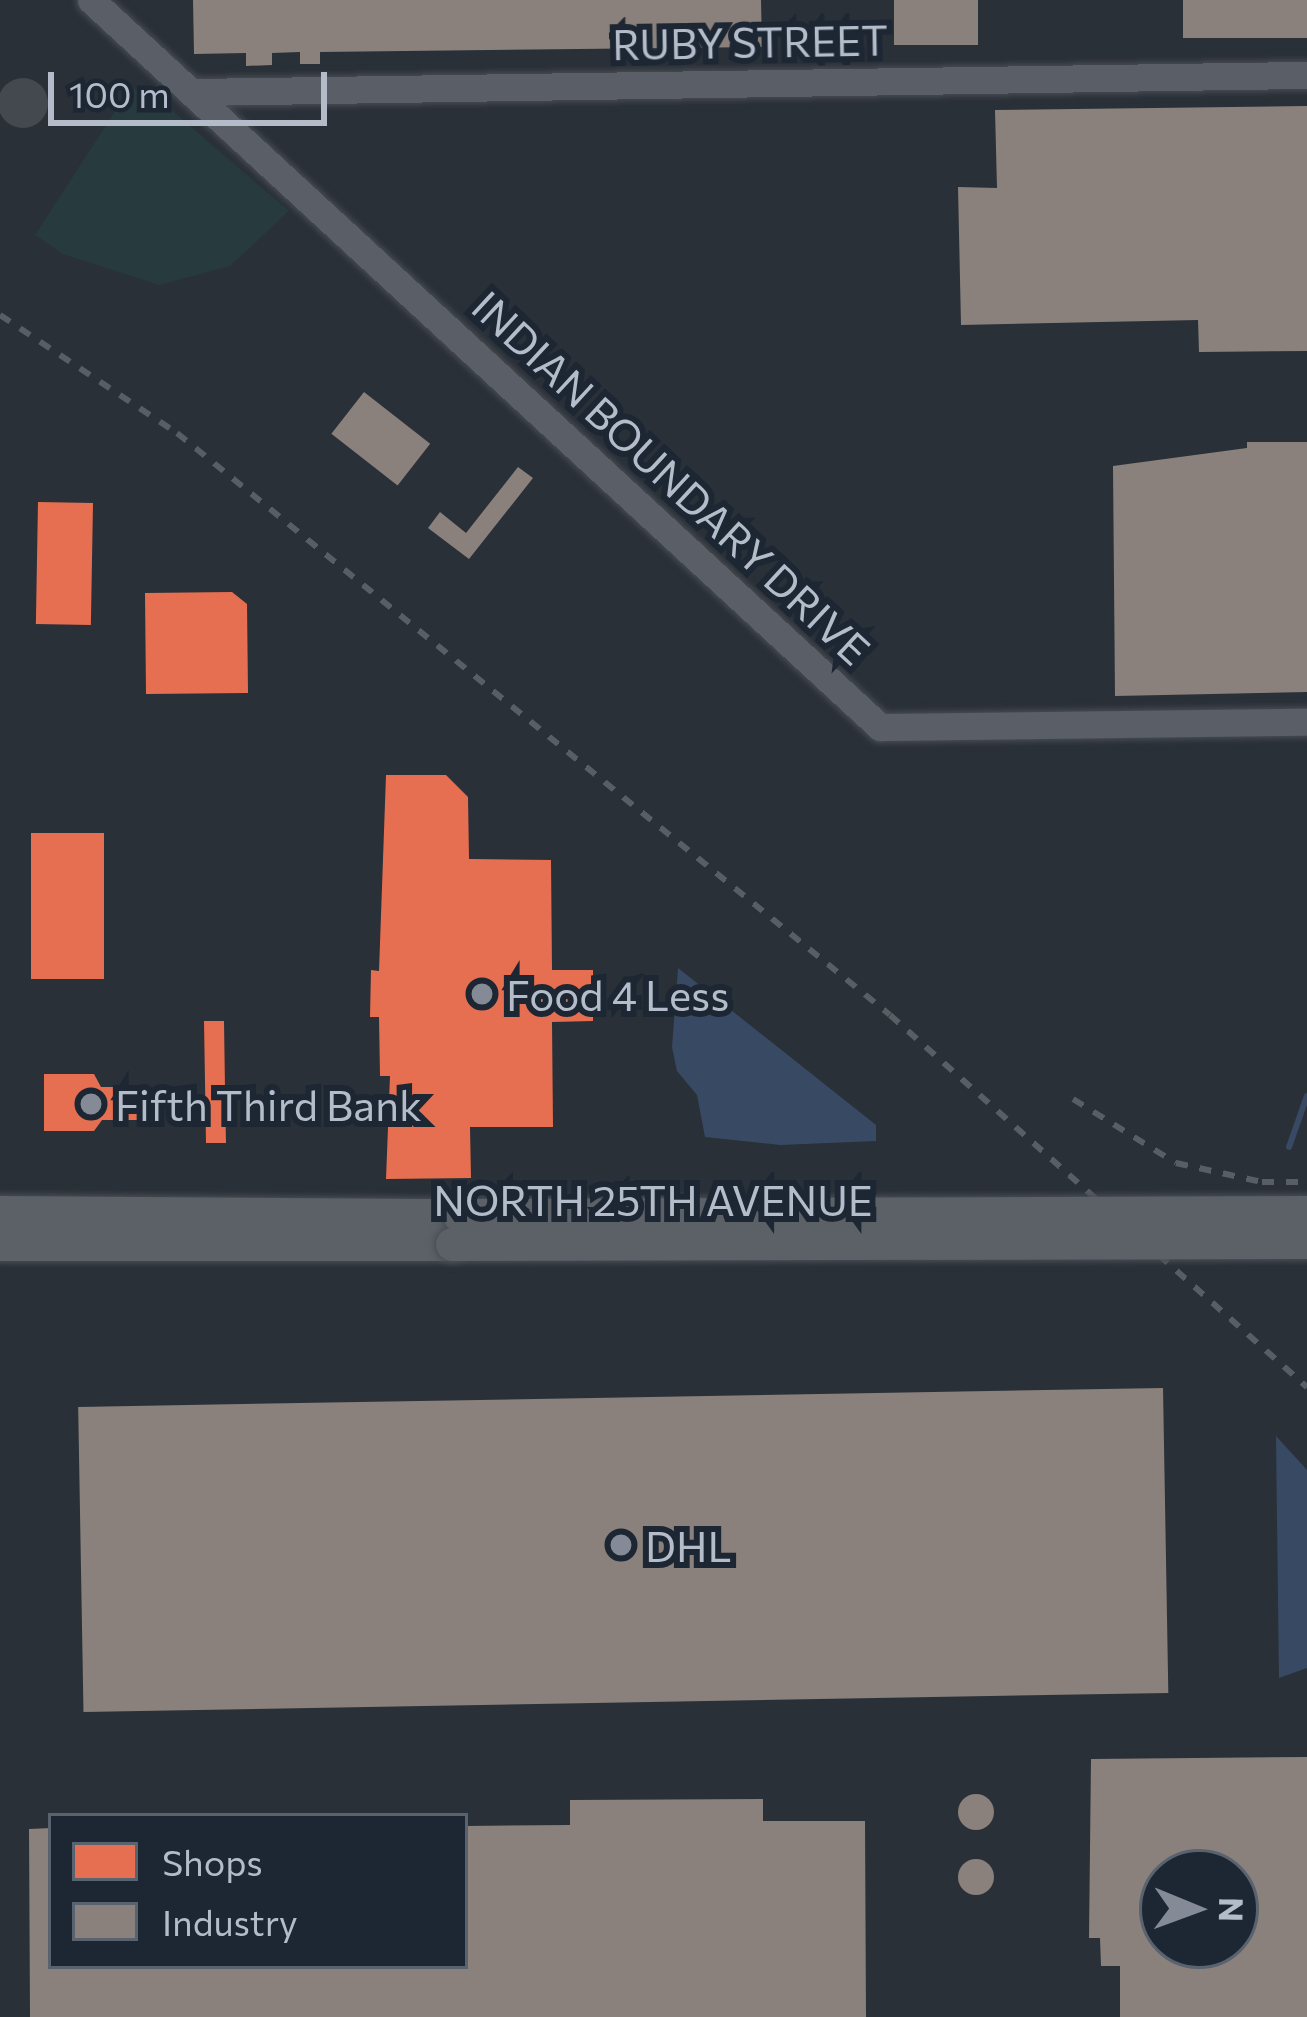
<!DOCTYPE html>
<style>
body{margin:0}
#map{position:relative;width:1307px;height:2017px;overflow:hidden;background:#2a3038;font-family:Commissioner,sans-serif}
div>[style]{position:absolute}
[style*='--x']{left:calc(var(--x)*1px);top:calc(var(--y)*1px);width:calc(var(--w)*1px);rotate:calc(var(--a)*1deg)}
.green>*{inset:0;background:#273a3e}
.water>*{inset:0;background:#384963}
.shops>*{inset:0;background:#e76f51;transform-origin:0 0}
.industry>*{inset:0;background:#8a817c;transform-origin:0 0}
.round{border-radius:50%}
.stream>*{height:6px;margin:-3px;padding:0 3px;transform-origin:3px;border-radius:3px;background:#384963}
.building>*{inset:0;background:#444950}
.roads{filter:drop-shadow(0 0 3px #484c53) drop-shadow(0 0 3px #484c53)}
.minor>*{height:27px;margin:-13.5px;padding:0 13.5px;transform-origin:13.5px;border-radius:13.5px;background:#5a5e66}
.major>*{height:33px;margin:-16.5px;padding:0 16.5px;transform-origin:16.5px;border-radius:16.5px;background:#5c6168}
.rail>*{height:6px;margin-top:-3px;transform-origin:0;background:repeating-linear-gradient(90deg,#595d64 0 12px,transparent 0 24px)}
.bridges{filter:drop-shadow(0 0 3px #484c55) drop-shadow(0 0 3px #484c55)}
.major-bridge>*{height:33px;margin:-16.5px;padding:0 16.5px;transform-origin:16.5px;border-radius:16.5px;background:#5c6168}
.dots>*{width:33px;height:33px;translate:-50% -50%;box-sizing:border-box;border:6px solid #1d2633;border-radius:50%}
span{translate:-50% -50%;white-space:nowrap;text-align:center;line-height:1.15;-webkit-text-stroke:12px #1d2633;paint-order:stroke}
.street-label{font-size:42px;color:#b4bcc9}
.poi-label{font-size:42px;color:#b4bcc9}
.left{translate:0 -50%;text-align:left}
.legend{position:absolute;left:48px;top:1813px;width:420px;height:156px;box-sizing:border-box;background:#1d2633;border:3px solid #59626f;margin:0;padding:15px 21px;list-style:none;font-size:36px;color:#b4bcc9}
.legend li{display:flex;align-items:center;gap:24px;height:60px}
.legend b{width:60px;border:3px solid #59626f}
.north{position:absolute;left:1139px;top:1849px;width:120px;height:120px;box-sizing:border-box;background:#1d2633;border:3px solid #59626f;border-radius:50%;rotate:91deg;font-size:33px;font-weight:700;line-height:48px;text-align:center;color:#b4bcc9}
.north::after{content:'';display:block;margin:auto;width:42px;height:54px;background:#848b96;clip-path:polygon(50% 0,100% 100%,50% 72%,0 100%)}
.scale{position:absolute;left:48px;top:72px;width:279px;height:54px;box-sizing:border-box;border:6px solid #b4bcc9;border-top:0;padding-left:15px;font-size:36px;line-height:42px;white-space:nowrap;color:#b4bcc9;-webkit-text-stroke:9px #1d2633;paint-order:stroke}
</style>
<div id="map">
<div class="green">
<i style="clip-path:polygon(146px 88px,289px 211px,230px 266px,159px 285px,63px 254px,35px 235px,129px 90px)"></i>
</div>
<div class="water">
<i style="clip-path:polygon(678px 968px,876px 1125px,876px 1141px,780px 1145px,705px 1137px,697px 1095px,677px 1071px,672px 1047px)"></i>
<i style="clip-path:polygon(1276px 1436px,1307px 1470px,1307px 1668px,1279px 1678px)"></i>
</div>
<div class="shops">
<i style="left:38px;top:502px;width:55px;height:122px;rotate:1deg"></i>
<i style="clip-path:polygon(232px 592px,247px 604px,248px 693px,146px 694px,145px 593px)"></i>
<i style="clip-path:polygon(386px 775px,446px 775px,468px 797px,469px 859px,551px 860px,552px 970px,593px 970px,593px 1021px,552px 1022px,553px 1127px,470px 1127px,471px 1178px,386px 1179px,390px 1076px,380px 1076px,379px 1017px,370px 1017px,371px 970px,379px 971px)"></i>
<i style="left:31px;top:833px;width:73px;height:146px"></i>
<i style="clip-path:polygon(204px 1021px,224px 1021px,225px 1089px,242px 1088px,243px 1096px,225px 1097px,226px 1143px,206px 1143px)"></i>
<i style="clip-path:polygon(44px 1074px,94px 1074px,101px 1087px,139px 1087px,139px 1120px,102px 1120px,94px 1131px,44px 1131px)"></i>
</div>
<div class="industry">
<i style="clip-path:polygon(193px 0,761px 0,762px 47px,320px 52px,320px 64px,300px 64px,300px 52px,272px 53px,272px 65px,246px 66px,246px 53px,194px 54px)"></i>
<i style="left:894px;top:0;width:84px;height:45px"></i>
<i style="left:1183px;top:0;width:124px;height:38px"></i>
<i style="clip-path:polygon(1307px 106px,1307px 351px,1199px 352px,1198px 320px,961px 325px,958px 187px,997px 188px,995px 110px)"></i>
<i style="left:364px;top:392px;width:84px;height:53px;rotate:38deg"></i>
<i style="clip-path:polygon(1247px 442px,1307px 442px,1307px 692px,1115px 696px,1113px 466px,1247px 448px)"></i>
<i style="clip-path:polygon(518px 467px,533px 478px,469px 559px,428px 528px,440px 512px,466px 533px)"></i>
<i style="left:1163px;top:1388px;width:305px;height:1085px;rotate:89deg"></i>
<i style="clip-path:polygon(evenodd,1307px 1757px,1307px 2017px,1120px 2017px,1120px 1966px,1101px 1966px,1100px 1938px,1089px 1938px,1091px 1759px,1307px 1757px,1163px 1873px,1235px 1873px,1235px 1945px,1163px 1945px,1163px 1873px)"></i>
<i class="round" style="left:958px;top:1794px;width:36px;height:36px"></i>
<i style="clip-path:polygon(763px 1799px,763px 1821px,865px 1821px,866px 2017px,30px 2017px,29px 1829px,51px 1828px,51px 1966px,465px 1966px,465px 1826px,570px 1825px,570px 1800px)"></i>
<i class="round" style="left:958px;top:1859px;width:36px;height:36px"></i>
</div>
<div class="stream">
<i style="--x:1289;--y:1147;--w:54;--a:-70.6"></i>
</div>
<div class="building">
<i class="round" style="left:-2px;top:78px;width:50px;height:50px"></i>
</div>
<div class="roads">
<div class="minor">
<i style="--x:91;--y:0;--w:1073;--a:42.66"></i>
<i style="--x:880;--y:727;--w:427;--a:-0.7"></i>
<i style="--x:194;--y:92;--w:1113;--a:-0.88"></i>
</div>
<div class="major">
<i style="--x:0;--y:1212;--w:459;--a:0.4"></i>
<i style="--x:0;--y:1244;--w:452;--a:0"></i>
</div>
</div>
<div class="rail">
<i style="--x:0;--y:315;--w:213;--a:33.7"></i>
<i style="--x:177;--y:433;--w:920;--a:39.22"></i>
<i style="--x:890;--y:1015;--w:559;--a:41.74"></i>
<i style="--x:1073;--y:1099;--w:121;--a:31.9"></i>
<i style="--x:1176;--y:1163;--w:88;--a:12.5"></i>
<i style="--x:1262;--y:1182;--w:45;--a:0"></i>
</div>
<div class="bridges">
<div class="major-bridge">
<i style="--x:459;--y:1215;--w:848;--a:-0.2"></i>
<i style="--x:452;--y:1244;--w:855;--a:-0.13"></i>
</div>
</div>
<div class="dots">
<i style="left:482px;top:994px;background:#848b96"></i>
<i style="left:91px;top:1104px;background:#848b96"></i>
<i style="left:621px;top:1545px;background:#848b96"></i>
</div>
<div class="street-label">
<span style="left:750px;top:41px;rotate:-1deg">RUBY STREET</span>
<span style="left:672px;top:477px;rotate:43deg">INDIAN BOUNDARY DRIVE</span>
<span style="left:653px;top:1199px">NORTH 25TH AVENUE</span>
</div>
<div class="poi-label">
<span class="left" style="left:506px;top:994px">Food 4 Less</span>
<span class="left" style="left:115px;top:1104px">Fifth Third Bank</span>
<span class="left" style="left:645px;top:1545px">DHL</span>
</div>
<ul class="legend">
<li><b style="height:33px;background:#e76f51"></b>Shops</li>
<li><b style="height:33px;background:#8a817c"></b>Industry</li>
</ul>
<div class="north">N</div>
<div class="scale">100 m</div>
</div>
